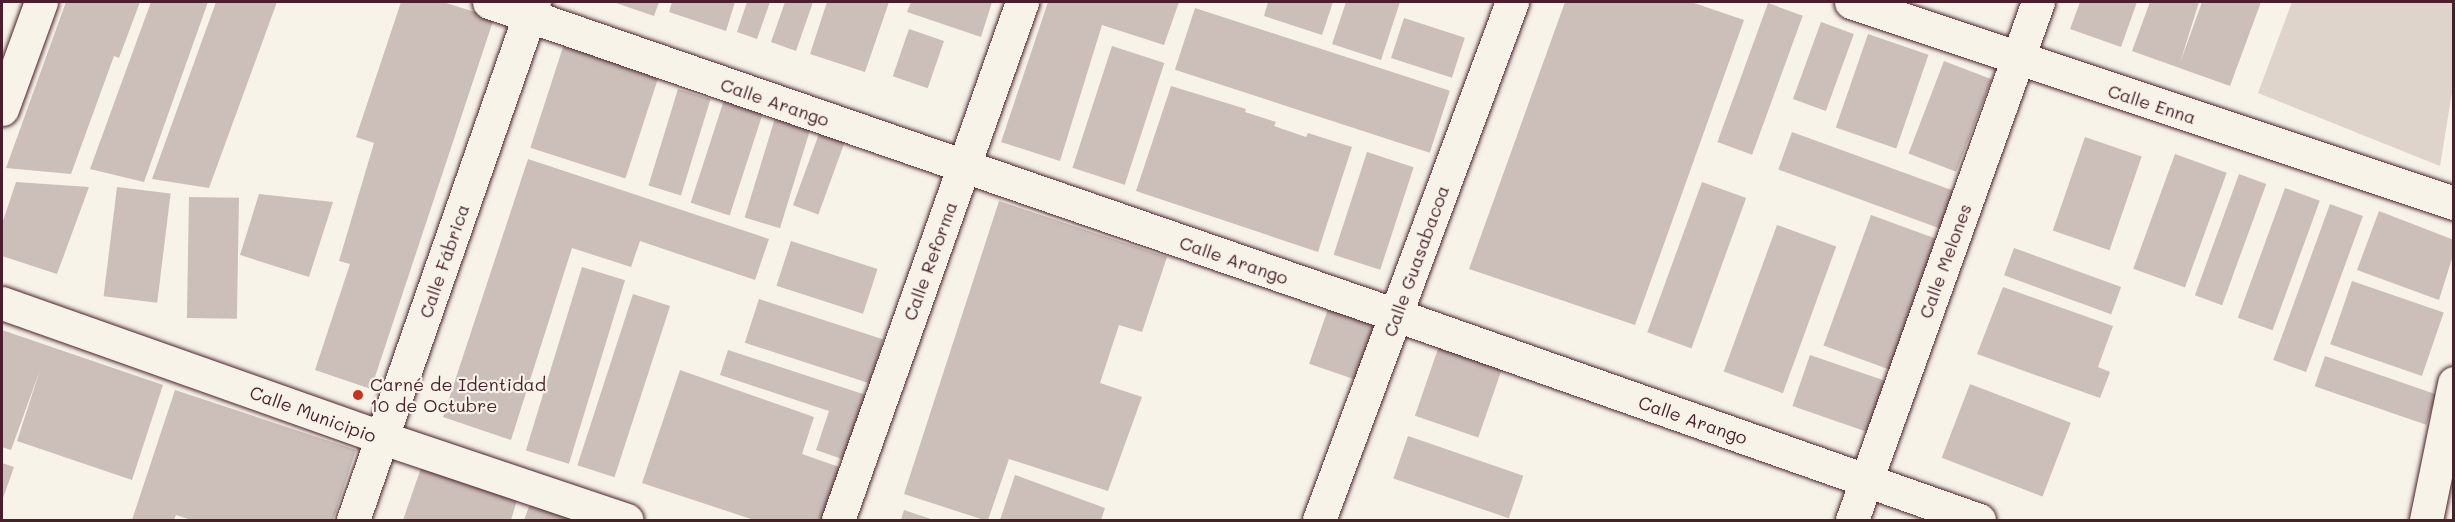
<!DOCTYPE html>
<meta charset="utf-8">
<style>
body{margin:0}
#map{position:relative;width:2455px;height:522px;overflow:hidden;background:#f7f3e8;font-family:Mali,sans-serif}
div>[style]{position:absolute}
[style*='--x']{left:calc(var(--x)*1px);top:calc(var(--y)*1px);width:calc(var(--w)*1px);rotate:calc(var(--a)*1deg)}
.green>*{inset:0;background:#ded4cc}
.building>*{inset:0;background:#ccbfb9;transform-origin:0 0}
.roads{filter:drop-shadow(0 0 2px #4a1f2b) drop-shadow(0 0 2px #4a1f2b)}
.street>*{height:33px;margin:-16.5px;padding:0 16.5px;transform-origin:16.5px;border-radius:16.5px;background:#f7f3e8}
.secondary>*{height:33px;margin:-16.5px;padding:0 16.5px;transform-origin:16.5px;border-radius:16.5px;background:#f7f3e8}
.dots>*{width:16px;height:16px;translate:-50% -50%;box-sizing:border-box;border:3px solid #f7f3e8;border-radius:50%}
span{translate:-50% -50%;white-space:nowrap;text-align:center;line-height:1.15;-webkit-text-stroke:4.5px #f7f3e8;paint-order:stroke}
.street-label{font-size:18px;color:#4a1f2b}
.poi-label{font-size:18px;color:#4a1f2b}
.left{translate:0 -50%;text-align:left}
.frame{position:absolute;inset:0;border:3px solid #4a1f2b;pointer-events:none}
</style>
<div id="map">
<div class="green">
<i style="clip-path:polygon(2292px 2px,2453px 2px,2453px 86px,2440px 166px,2258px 93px)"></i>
</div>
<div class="building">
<i style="clip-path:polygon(66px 2px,140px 2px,119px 58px,114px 56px,71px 174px,6px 168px)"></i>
<i style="clip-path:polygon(151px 2px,208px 2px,144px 182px,90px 169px)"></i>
<i style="clip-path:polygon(216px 2px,277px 2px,209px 188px,152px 179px)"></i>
<i style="clip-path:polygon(401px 2px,443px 2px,494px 18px,371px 389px,315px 370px,350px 264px,339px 261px,374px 143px,356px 137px)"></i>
<i style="clip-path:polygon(613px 2px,659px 2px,654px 16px)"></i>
<i style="clip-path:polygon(672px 2px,735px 2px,726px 31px,669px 12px)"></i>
<i style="clip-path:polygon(747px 2px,770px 2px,757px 39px,737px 32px)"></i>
<i style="clip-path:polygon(785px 2px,813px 2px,796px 51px,771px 42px)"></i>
<i style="clip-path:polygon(827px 2px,889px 2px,865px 72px,810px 54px)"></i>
<i style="clip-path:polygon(911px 2px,992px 2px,981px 37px,907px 12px)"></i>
<i style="clip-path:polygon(1048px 2px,1179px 2px,1164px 45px,1102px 25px,1060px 161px,1001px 142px)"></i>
<i style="clip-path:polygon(1268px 2px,1333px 2px,1322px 35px,1264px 16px)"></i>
<i style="clip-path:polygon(1346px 2px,1400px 2px,1381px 60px,1332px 44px)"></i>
<i style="clip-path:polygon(1565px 2px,1691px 2px,1744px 20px,1635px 325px,1469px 269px)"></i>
<i style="clip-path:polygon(2080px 2px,2137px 2px,2121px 47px,2070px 29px)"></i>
<i style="clip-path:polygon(2150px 2px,2199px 2px,2180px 63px,2202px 2px,2261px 2px,2230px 86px,2132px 51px)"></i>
<i style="left:1768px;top:3px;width:37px;height:148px;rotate:20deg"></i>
<i style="left:1195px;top:8px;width:268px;height:65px;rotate:18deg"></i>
<i style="left:1404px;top:18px;width:64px;height:42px;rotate:18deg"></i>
<i style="left:1821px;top:22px;width:35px;height:82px;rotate:20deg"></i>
<i style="left:909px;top:29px;width:37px;height:50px;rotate:19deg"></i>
<i style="left:1868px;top:34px;width:64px;height:99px;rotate:19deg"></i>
<i style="left:564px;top:44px;width:100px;height:109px;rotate:18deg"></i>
<i style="left:1112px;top:46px;width:55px;height:128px;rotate:18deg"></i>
<i style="left:1944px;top:61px;width:51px;height:99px;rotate:21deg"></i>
<i style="clip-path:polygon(1171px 86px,1246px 109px,1245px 112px,1276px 122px,1274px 126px,1306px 137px,1308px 133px,1352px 147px,1318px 252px,1136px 191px)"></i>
<i style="left:678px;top:89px;width:34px;height:101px;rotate:17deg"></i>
<i style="left:724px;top:100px;width:41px;height:108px;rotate:18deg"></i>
<i style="left:775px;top:118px;width:37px;height:104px;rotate:17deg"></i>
<i style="left:820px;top:131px;width:27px;height:79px;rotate:20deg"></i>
<i style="left:1792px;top:132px;width:172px;height:40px;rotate:20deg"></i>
<i style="left:2085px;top:137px;width:60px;height:99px;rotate:19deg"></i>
<i style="left:1367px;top:152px;width:49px;height:108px;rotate:18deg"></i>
<i style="left:2175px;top:154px;width:55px;height:122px;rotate:20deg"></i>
<i style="clip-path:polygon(528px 159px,769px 239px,755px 280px,640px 241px,631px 267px,572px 248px,511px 440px,443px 417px)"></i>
<i style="left:2239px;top:174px;width:29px;height:129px;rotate:20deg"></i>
<i style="clip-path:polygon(16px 182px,89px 187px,57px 274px,2px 256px,2px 224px)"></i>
<i style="left:1702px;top:182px;width:47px;height:160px;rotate:20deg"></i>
<i style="left:117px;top:187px;width:54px;height:110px;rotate:7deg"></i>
<i style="left:2285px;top:188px;width:37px;height:138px;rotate:20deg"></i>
<i style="clip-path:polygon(259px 194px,333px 202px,309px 277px,240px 255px)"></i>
<i style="left:189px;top:197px;width:50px;height:121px;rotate:1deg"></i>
<i style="clip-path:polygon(999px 201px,1167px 257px,1142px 332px,1119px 325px,1100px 383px,1142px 397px,1108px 491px,1009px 459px,988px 520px,984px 520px,904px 494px)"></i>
<i style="left:2330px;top:204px;width:35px;height:166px;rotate:20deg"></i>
<i style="clip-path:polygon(2379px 211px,2454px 240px,2454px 252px,2439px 300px,2357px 270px)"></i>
<i style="left:1871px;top:215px;width:73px;height:139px;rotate:20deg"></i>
<i style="left:1777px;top:225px;width:63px;height:156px;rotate:20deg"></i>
<i style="left:791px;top:241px;width:91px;height:47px;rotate:18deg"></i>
<i style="left:2014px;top:248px;width:114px;height:29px;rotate:20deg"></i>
<i style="left:582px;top:267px;width:45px;height:192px;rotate:17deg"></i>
<i style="left:2352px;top:281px;width:97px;height:67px;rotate:19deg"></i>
<i style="clip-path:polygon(2003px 287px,2113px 326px,2098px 367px,2110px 372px,2100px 398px,1977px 354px)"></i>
<i style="left:633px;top:294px;width:39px;height:180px;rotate:18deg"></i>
<i style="left:759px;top:299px;width:131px;height:46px;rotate:18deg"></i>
<i style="left:1328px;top:309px;width:50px;height:58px;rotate:19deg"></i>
<i style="clip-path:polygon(2px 330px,163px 385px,132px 480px,17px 441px,40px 370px,11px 450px,2px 447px)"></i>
<i style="left:1440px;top:343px;width:67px;height:77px;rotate:19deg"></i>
<i style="clip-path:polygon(728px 350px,866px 395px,845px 460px,816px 450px,829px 411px,720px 375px)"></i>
<i style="left:1810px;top:355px;width:87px;height:54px;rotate:19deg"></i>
<i style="left:2325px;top:356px;width:118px;height:32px;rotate:19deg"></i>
<i style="clip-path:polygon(680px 370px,814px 417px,802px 454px,842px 468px,824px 520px,754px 520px,642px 483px)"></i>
<i style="left:1970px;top:384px;width:108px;height:79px;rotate:21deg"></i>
<i style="clip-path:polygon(175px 390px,356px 450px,333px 520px,191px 520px,176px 515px,174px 520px,132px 520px)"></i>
<i style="left:1408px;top:436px;width:122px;height:45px;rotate:19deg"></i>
<i style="clip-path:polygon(2px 463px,14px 467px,2px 501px)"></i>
<i style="clip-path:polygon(421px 468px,517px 500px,511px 520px,403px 520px)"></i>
<i style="clip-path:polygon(1015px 475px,1105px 508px,1101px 520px,1000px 520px)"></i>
<i style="clip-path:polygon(530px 504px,580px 520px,524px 520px)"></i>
<i style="clip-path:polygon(904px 510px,934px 520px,901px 520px)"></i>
</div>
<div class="roads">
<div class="street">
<i style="--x:489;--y:2;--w:959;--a:19.04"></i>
<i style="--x:1396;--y:315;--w:618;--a:19.37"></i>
<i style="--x:1851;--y:2;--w:636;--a:18.43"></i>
<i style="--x:2;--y:109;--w:114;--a:-70"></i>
<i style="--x:2;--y:303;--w:404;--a:19.5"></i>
<i style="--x:383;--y:438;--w:257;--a:18.6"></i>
<i style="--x:1319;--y:520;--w:553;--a:-69.57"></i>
<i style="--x:1852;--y:520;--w:550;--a:-70.25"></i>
<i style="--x:2426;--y:520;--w:140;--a:-78.4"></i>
</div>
<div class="secondary">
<i style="--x:353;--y:520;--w:549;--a:-70.74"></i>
<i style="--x:838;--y:520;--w:550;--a:-70.44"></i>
</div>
</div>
<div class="dots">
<i style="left:358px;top:395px;background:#c8321e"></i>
</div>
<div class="street-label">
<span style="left:775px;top:102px;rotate:19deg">Calle Arango</span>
<span style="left:2152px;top:104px;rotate:18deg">Calle Enna</span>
<span style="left:1234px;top:260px;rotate:19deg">Calle Arango</span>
<span style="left:444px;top:261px;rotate:-71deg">Calle Fábrica</span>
<span style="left:930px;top:261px;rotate:-70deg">Calle Reforma</span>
<span style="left:1416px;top:261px;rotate:-70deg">Calle Guasabacoa</span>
<span style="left:1945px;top:261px;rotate:-70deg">Calle Melones</span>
<span style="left:313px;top:414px;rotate:20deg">Calle Municipio</span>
<span style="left:1693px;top:420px;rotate:19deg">Calle Arango</span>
</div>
<div class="poi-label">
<span class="left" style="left:370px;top:395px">Carné de Identidad<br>10 de Octubre</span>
</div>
<div class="frame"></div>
</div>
